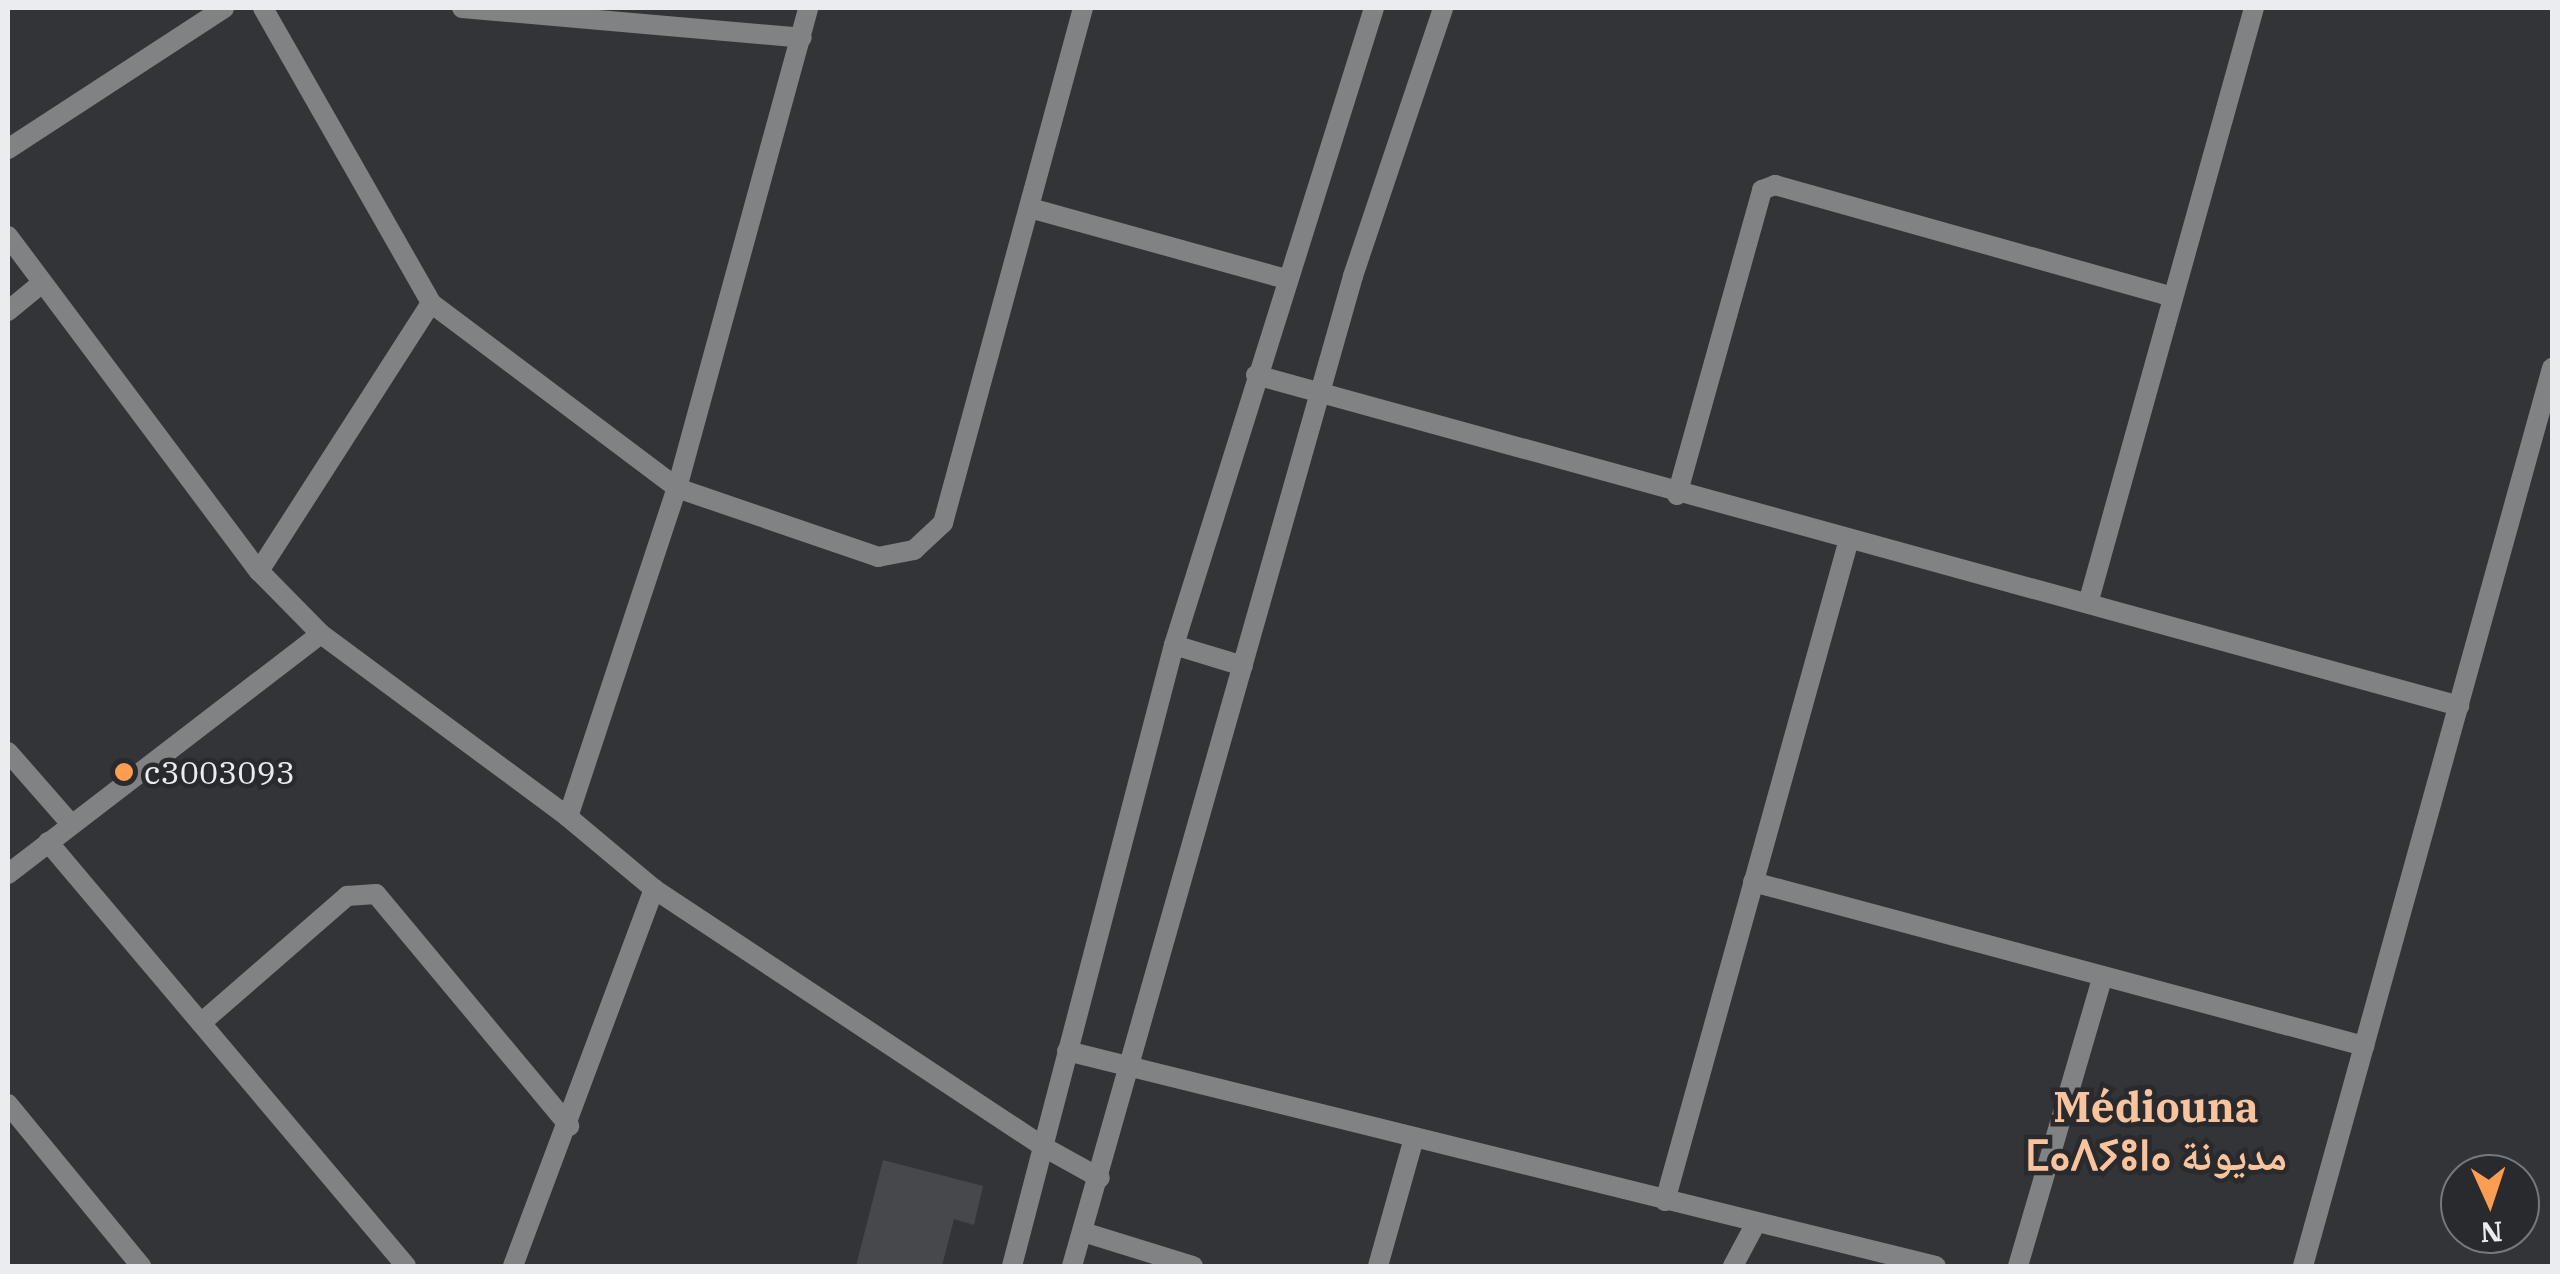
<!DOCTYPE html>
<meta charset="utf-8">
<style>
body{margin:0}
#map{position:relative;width:2560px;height:1274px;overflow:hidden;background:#323437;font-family:"IBM Plex Serif","Noto Naskh Arabic","Noto Sans Tifinagh",serif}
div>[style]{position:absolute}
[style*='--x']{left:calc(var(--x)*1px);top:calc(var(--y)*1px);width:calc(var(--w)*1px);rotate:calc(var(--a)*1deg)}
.building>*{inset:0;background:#47484c}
.service>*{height:20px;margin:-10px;padding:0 10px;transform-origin:10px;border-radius:10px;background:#818284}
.minor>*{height:20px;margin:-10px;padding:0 10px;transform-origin:10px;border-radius:10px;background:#818284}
.dots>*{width:28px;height:28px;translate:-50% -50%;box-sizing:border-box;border:5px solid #282a2d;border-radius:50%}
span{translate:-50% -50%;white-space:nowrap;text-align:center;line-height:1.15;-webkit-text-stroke:9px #282a2d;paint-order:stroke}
.poi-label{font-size:32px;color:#ebecef}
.left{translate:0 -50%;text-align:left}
.district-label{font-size:42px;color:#f9c39d;font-weight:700}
.frame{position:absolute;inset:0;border:10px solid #ebecef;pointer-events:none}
.north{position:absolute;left:2440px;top:1154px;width:100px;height:100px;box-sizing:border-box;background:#282a2d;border:2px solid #76787b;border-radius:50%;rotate:177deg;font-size:28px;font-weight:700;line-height:40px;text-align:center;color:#ebecef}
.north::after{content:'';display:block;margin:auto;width:35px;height:45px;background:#fc9d52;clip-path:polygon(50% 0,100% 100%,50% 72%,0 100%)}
</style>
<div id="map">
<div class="building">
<i style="clip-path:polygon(883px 1160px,983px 1186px,974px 1225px,954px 1219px,942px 1266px,856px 1266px)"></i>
</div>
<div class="service">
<i style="--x:1753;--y:882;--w:633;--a:15.02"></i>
<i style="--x:1083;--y:1232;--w:115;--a:17.2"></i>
<i style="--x:1378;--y:1266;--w:133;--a:-74.3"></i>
<i style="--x:1733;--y:1266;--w:49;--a:-61.9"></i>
<i style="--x:2018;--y:1266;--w:302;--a:-73.7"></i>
</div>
<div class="minor">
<i style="--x:263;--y:8;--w:339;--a:60.3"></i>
<i style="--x:431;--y:303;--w:308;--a:36.9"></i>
<i style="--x:677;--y:488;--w:213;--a:18.9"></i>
<i style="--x:878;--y:557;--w:37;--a:-11"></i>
<i style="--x:914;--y:550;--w:40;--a:-43"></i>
<i style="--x:943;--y:523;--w:534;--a:-74.79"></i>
<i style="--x:462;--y:8;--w:341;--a:5"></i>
<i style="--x:8;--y:149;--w:258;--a:-33.1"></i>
<i style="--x:1030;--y:208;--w:266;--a:15.5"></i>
<i style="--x:8;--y:236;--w:419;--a:53.2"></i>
<i style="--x:259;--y:571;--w:88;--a:45.5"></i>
<i style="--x:321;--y:634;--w:307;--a:36.5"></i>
<i style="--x:568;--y:817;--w:112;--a:39.9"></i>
<i style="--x:654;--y:889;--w:465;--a:33.5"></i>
<i style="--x:1042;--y:1146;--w:66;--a:28.9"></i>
<i style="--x:8;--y:311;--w:44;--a:-39.5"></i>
<i style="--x:1256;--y:375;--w:1248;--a:15.38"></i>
<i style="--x:1677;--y:495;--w:317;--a:-74.4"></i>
<i style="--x:1762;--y:190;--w:14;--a:-21"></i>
<i style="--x:1775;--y:185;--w:413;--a:15.7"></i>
<i style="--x:259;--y:571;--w:318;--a:-57.3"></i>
<i style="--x:2089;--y:600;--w:615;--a:-74.43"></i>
<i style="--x:1174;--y:645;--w:72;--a:16.9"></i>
<i style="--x:8;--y:752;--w:96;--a:48.8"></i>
<i style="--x:568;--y:817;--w:347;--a:-71.7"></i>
<i style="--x:677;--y:488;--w:498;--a:-74.7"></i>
<i style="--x:48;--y:842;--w:555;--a:49.82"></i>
<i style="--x:8;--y:874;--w:394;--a:-37.5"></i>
<i style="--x:201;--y:1023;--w:194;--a:-41"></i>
<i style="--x:347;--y:896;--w:29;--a:-4"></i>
<i style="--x:376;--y:894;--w:302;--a:50.2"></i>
<i style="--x:1067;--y:1051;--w:895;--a:13.9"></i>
<i style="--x:8;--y:1104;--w:210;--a:50.6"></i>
<i style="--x:1665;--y:1201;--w:683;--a:-74.46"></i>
<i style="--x:513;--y:1266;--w:403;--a:-69.5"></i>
<i style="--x:1012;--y:1266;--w:642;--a:-75.38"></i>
<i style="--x:1174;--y:645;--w:668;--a:-72.57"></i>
<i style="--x:1072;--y:1266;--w:1029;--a:-74.15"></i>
<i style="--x:1353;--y:276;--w:283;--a:-71.4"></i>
<i style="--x:2303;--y:1266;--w:932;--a:-74.5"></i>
</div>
<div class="dots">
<i style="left:124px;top:772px;background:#fc9d52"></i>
</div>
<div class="poi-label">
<span class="left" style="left:144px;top:772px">c3003093</span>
</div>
<div class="district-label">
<span style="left:2156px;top:1131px">Médiouna<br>ⵎⴰⴷⵢⵓⵏⴰ مديونة</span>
</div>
<div class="frame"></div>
<div class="north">N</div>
</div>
